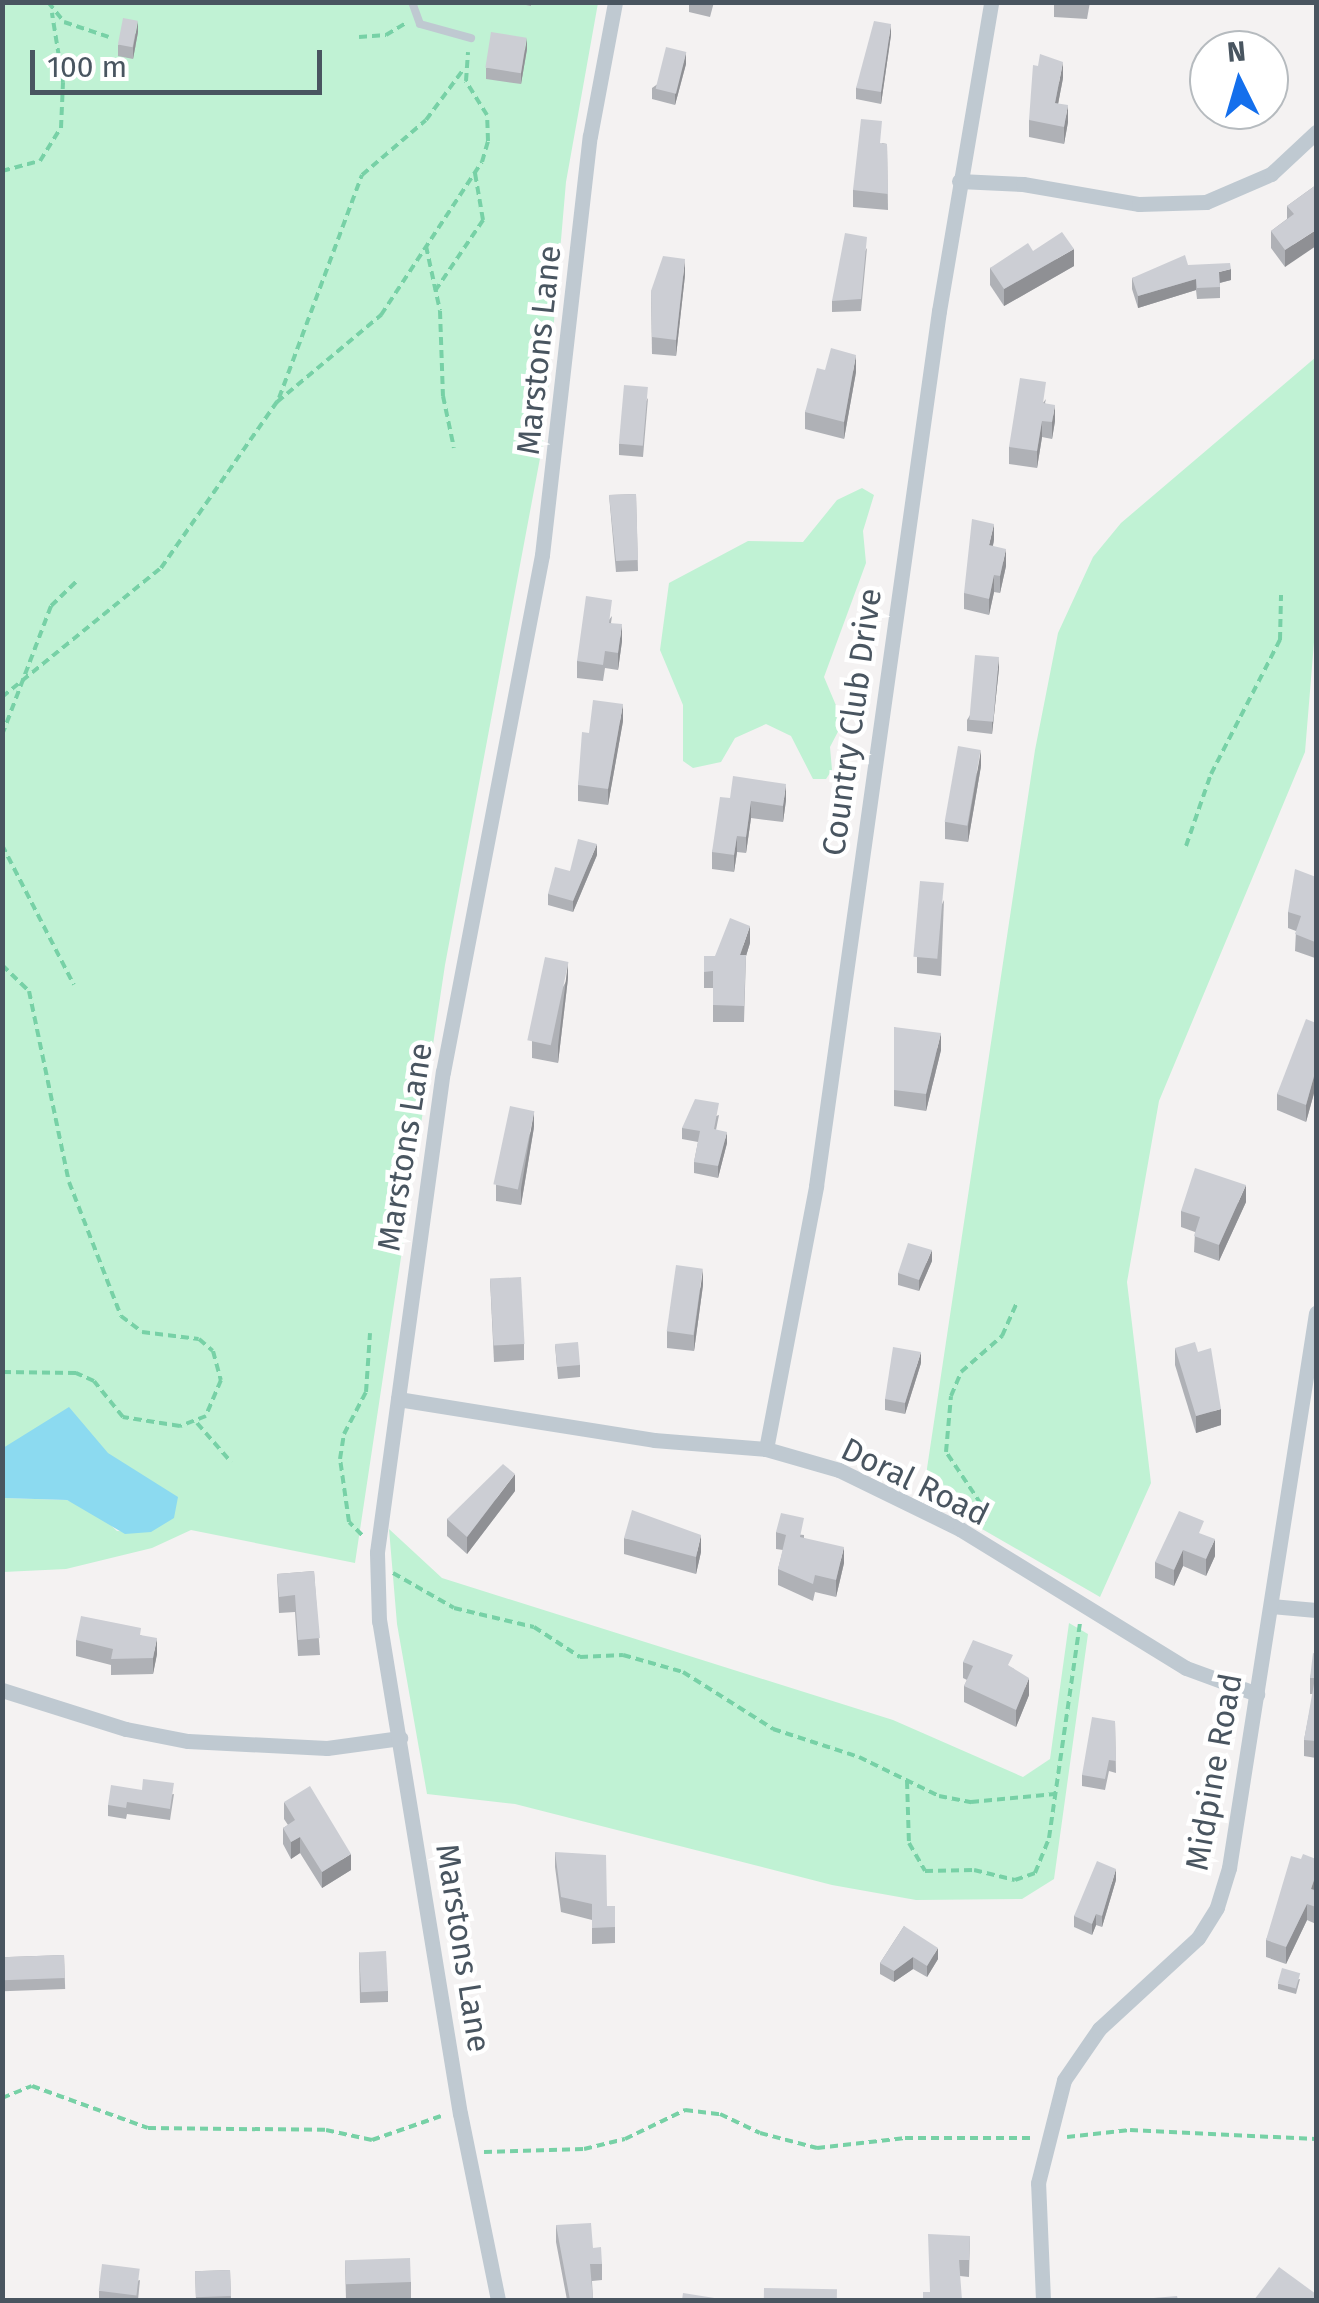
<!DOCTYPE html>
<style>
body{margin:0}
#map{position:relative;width:1319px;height:2303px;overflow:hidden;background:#f4f2f2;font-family:"Fira Sans",sans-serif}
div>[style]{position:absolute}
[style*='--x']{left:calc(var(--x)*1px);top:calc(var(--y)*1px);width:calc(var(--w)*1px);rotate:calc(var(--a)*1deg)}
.green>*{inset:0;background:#c0f2d4}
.water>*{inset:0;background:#8cdaf0}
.path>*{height:4px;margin-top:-2px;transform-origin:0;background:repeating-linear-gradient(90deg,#77d1a6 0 8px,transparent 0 13px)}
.lane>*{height:8px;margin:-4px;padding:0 4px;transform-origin:4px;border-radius:4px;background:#bfc9d1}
.street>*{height:15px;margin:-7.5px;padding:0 7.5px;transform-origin:7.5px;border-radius:7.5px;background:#bfc9d1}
.wall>*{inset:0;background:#afb1b6;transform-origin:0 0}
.shaded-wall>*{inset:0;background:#8f9094}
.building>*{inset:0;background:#ccced4;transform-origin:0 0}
span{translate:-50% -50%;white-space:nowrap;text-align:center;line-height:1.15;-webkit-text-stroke:9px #fff;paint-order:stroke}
.street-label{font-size:32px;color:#495560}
.frame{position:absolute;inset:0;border:5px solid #495560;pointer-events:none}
.north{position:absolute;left:1189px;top:30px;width:100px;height:100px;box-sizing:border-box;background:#fff;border:2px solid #b6bbbf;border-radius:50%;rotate:355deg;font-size:28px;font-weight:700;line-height:40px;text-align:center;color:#495560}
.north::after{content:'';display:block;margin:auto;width:35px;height:45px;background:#146fec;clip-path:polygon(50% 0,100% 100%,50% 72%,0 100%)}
.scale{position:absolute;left:30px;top:50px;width:292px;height:45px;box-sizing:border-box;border:5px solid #495560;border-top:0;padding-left:12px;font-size:30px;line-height:35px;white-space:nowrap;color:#495560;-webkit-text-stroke:8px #fff;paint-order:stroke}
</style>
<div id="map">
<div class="green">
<i style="clip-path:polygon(3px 3px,598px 3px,566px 182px,544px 437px,445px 965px,355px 1563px,191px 1530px,152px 1548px,66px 1569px,3px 1572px,3px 1498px,67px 1500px,97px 1512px,117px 1531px,151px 1532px,3px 1470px)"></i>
<i style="clip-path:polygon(1316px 357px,1316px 618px,1305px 752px,1159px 1101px,1127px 1282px,1151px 1483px,1100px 1597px,923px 1495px,1035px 750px,1058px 633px,1093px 557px,1121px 523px)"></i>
<i style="clip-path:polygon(862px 488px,874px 495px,863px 531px,866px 563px,824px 677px,843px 722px,830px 747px,832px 770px,826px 779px,813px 779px,791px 736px,766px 724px,735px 738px,721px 762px,693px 768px,683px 761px,683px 705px,660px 650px,669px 583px,748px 541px,803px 542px,837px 500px)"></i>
<i style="clip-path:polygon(389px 1529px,442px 1578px,893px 1720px,1023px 1777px,1050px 1759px,1069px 1623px,1088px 1634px,1054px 1879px,1022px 1899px,916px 1900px,832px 1885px,515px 1804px,427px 1794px,397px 1624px)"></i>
</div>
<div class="water">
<i style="clip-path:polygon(69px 1407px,108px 1453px,178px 1497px,174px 1518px,151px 1532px,125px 1534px,67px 1500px,3px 1498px,3px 1448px)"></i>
</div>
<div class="path">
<i style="--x:48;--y:2;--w:26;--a:51"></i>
<i style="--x:64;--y:22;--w:47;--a:18.4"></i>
<i style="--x:359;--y:37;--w:27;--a:-4"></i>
<i style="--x:386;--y:35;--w:23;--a:-31"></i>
<i style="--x:2;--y:171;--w:39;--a:-15"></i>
<i style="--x:40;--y:161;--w:39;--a:-58"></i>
<i style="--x:61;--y:128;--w:46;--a:-87.5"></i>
<i style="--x:63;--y:82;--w:70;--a:-99.1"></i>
<i style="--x:426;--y:246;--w:66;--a:77.8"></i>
<i style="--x:440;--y:311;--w:85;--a:88"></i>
<i style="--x:443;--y:396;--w:53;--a:78.1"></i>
<i style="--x:435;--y:291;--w:86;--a:-55.9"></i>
<i style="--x:483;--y:220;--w:48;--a:-99.7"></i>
<i style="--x:279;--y:398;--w:238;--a:-69.6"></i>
<i style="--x:362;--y:175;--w:84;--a:-40.7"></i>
<i style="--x:426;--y:120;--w:62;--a:-53.5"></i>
<i style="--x:2;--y:697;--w:205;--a:-39.1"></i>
<i style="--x:161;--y:568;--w:203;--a:-55.1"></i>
<i style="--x:277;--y:402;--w:136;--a:-39.9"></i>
<i style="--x:381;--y:315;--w:183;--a:-56.6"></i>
<i style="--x:482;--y:162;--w:22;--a:-74"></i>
<i style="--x:488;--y:141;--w:26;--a:-92"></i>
<i style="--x:487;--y:115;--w:40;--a:-122"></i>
<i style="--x:466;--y:81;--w:29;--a:-86"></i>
<i style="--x:2;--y:735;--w:138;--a:-69.2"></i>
<i style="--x:51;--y:606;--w:37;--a:-44"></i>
<i style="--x:2;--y:845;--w:157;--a:62.8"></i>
<i style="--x:1186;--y:846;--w:76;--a:-70.9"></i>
<i style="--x:1211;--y:774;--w:151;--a:-62.8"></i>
<i style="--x:1280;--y:640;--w:45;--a:-88.7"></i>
<i style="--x:2;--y:965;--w:37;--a:44"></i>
<i style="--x:29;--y:991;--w:195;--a:78.2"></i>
<i style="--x:69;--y:1182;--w:144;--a:68.8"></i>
<i style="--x:121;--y:1316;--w:26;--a:37"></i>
<i style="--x:142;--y:1332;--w:57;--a:7"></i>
<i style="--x:199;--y:1339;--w:18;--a:41"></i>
<i style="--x:213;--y:1351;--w:30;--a:75"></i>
<i style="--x:221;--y:1380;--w:39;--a:113"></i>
<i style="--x:206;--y:1416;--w:28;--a:159"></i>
<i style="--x:180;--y:1426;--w:58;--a:-171"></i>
<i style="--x:123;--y:1417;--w:46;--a:-128.9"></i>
<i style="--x:94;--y:1381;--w:20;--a:-156"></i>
<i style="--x:76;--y:1373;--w:74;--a:-179.2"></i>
<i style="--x:197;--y:1423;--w:52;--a:48.9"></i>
<i style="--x:984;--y:1523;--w:19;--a:-99"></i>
<i style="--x:981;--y:1504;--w:63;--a:-123.9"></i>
<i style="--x:946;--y:1452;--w:56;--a:-84.9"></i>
<i style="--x:951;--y:1396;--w:26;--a:-67"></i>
<i style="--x:961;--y:1372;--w:55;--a:-41.3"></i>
<i style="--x:1002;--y:1336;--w:35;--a:-66"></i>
<i style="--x:362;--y:1535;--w:18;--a:-135"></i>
<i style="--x:349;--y:1522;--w:64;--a:-98.1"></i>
<i style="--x:340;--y:1459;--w:25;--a:-81"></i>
<i style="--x:344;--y:1434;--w:47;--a:-62.4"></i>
<i style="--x:366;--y:1392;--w:59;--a:-86.1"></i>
<i style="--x:393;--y:1573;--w:70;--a:29.8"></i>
<i style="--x:454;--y:1608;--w:82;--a:13.4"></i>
<i style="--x:534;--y:1627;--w:55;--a:33.1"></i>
<i style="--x:580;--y:1657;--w:43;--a:-2.7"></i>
<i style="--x:623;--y:1655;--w:62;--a:15.8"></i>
<i style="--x:683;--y:1672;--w:107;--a:32.3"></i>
<i style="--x:773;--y:1729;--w:90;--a:18"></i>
<i style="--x:859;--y:1757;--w:89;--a:26"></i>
<i style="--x:939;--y:1796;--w:33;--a:11"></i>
<i style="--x:971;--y:1802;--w:84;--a:-5.4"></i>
<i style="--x:907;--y:1781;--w:62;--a:88.2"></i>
<i style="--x:909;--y:1843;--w:32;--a:60"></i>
<i style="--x:925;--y:1871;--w:49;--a:-1.2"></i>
<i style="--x:974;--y:1870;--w:42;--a:13.7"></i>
<i style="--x:1015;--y:1880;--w:21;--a:-19"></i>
<i style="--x:1035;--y:1873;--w:38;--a:-68"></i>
<i style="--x:1049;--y:1838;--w:218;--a:-81.8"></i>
<i style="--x:2;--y:2098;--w:32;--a:-22"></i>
<i style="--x:32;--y:2086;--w:123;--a:19.9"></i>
<i style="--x:148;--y:2128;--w:178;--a:0.6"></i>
<i style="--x:326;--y:2130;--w:47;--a:12.3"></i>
<i style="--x:372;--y:2140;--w:73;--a:-19.2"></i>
<i style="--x:1067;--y:2137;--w:63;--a:-6.3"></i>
<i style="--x:1130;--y:2130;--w:186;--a:2.8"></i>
<i style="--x:484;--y:2152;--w:100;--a:-1.7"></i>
<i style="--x:584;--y:2149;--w:42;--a:-13.7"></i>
<i style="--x:625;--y:2139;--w:67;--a:-25.8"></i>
<i style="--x:685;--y:2110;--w:35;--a:7"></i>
<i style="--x:720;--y:2114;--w:44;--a:25.4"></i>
<i style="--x:760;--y:2133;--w:59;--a:14.7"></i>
<i style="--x:817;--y:2148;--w:89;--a:-6.5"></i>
<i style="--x:905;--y:2138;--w:128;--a:0"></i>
</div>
<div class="lane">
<i style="--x:412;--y:2;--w:23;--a:70"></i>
<i style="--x:420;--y:24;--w:53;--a:15.4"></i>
</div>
<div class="street">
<i style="--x:959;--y:181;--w:64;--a:2.7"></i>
<i style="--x:1023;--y:184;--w:118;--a:9.8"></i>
<i style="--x:1139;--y:204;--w:67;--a:-1.7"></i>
<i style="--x:1206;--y:202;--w:71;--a:-23.3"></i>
<i style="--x:1271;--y:174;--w:62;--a:-43"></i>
<i style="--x:398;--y:1399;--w:259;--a:9.1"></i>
<i style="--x:654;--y:1440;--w:112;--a:4.6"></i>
<i style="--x:766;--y:1449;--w:76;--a:16"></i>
<i style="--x:839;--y:1470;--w:135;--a:26"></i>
<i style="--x:960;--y:1529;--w:265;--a:31.6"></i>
<i style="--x:1186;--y:1668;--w:76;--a:20.1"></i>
<i style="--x:766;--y:1449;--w:268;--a:-79.2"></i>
<i style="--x:816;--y:1186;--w:884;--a:-82"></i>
<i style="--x:939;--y:311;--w:313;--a:-80.4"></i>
<i style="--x:1271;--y:1606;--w:45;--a:5.1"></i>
<i style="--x:2;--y:1690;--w:130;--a:17.5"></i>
<i style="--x:126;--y:1729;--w:63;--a:11"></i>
<i style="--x:188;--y:1741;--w:139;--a:2.9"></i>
<i style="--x:327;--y:1748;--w:74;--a:-7.8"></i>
<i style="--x:498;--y:2300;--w:190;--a:-101.5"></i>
<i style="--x:460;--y:2114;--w:500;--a:-99.3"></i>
<i style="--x:379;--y:1621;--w:69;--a:-91.7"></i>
<i style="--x:377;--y:1552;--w:485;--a:-82.2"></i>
<i style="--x:443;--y:1072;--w:526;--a:-79.16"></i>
<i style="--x:542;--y:555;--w:422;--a:-83.5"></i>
<i style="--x:590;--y:136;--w:136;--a:-79.4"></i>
<i style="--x:1043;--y:2300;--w:117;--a:-92.4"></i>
<i style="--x:1038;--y:2183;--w:106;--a:-75.8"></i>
<i style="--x:1064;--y:2080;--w:62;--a:-55.5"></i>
<i style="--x:1099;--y:2029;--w:134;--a:-42.6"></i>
<i style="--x:1198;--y:1938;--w:36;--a:-58"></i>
<i style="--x:1217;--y:1907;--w:41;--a:-72.9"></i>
<i style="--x:1229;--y:1868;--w:562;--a:-81.09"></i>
</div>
<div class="wall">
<i style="clip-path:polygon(511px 2px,531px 2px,531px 6px)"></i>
<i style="clip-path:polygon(689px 2px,714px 2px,710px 17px,689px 12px)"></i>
<i style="clip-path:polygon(1054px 2px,1090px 2px,1087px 19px,1054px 17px)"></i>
<i style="clip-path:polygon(138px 32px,133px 59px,118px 56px,118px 45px)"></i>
<i style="clip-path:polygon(891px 35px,881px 104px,856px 99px,856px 88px)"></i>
<i style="clip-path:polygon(527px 49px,521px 84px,486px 79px,486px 68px)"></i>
<i style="clip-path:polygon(686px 64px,675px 105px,652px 99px,652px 88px)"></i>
<i style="clip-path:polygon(1063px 78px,1058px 104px,1068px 122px,1064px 144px,1029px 137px,1029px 120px)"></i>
<i style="clip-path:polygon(1209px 82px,1208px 119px,1197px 101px,1197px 90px)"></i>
<i style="clip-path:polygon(882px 143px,887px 144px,888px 210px,853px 207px,853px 190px)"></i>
<i style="clip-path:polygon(1316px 185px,1285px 267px,1271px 248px,1271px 231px,1287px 219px,1287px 206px)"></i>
<i style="clip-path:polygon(867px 248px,861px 311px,832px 312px,832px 301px)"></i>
<i style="clip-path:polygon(1033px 251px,1074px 266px,1004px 306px,990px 285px,990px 268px)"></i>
<i style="clip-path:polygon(1188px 265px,1231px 280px,1220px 283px,1220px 298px,1197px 299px,1196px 290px,1138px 308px,1132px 289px,1132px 278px)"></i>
<i style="clip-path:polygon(685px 275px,676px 356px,652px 354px,651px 291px)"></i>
<i style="clip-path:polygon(825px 370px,856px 372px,844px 439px,805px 429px,805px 412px)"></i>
<i style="clip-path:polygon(648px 398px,643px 457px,619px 455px,619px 444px)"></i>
<i style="clip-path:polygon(1046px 399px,1045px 403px,1055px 421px,1052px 439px,1042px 437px,1037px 468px,1009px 464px,1009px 447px)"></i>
<i style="clip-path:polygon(636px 494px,638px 571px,616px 572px,609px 495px)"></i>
<i style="clip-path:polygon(994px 540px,993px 546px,1006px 566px,1000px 593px,994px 592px,989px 615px,964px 609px,964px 593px)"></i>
<i style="clip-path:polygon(612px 616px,611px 623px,622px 641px,618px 670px,605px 668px,603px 681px,577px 678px,577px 661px)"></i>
<i style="clip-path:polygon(999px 668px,992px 734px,967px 731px,967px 720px)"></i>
<i style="clip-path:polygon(623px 721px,608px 805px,578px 801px,578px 785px,589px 733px)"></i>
<i style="clip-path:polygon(981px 766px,968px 842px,945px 839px,945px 822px)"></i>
<i style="clip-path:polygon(730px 798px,786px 800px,783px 822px,751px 818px,746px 853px,737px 852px,734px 872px,712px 869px,712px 852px)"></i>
<i style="clip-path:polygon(597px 855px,573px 912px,548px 905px,548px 894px,570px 871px)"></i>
<i style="clip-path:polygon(1316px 877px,1315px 958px,1295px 951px,1296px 931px,1288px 928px,1288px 912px)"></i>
<i style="clip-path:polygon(944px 900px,941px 976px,917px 973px,917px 957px)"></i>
<i style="clip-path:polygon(750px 943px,746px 956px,744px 1022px,713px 1022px,713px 988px,704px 988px,704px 956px,715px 956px)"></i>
<i style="clip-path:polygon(568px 978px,558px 1063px,532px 1058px,532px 1041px)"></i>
<i style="clip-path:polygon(1316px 1023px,1316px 1086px,1306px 1122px,1277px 1110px,1277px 1094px)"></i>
<i style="clip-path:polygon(894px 1027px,941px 1050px,926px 1111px,894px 1106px)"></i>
<i style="clip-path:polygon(719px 1115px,716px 1130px,727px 1143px,718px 1178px,694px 1173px,694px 1162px,698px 1142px,682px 1139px,682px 1128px)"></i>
<i style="clip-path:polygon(534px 1127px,521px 1205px,496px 1201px,496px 1185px)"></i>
<i style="clip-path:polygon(1246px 1202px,1219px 1261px,1194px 1252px,1195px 1232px,1181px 1227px,1181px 1211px)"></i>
<i style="clip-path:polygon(932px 1261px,919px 1291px,898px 1285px,898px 1273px)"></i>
<i style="clip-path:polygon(490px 1279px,524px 1344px,524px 1360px,494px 1362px)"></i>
<i style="clip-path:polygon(703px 1285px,694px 1351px,667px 1348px,667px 1331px)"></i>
<i style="clip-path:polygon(555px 1345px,580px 1365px,580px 1377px,558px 1379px)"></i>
<i style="clip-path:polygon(1175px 1348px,1221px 1425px,1196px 1433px,1175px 1365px)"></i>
<i style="clip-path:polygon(921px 1363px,905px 1414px,885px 1410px,885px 1399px)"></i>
<i style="clip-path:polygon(515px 1491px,467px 1554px,447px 1536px,447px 1519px)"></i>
<i style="clip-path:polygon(776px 1532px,804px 1535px,804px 1538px,844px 1563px,836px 1597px,815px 1592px,813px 1601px,778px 1585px,778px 1569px,783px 1550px,776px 1549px)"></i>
<i style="clip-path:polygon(1204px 1535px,1215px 1556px,1206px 1576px,1183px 1566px,1174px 1586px,1155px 1578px,1155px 1562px)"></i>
<i style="clip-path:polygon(624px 1538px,701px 1552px,696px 1574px,624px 1554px)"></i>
<i style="clip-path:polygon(314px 1571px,320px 1655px,298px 1656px,295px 1612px,279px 1613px,277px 1574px)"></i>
<i style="clip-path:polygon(141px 1635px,157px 1654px,153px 1674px,111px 1675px,111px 1665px,76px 1656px,76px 1640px)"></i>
<i style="clip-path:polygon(1316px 1654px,1316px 1758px,1304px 1756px,1304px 1740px,1313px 1694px,1310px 1694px,1310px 1678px)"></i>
<i style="clip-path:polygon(963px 1662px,1013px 1668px,1029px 1695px,1016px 1727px,964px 1702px,964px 1686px,967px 1680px,963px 1678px)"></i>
<i style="clip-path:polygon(1115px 1721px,1116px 1773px,1109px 1771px,1105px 1790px,1082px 1786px,1082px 1775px)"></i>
<i style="clip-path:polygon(174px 1794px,170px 1820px,127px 1814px,126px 1819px,108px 1816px,108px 1805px)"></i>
<i style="clip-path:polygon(284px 1802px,351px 1870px,322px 1888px,300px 1853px,291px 1859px,283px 1844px,283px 1828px,288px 1825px,284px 1819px)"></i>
<i style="clip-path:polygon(555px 1852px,607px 1906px,615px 1906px,615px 1943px,592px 1944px,592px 1920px,561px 1912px,555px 1867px)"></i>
<i style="clip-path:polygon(1301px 1859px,1316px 1859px,1316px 1924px,1307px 1920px,1286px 1964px,1266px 1957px,1266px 1940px)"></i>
<i style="clip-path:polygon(1116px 1880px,1102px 1927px,1096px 1925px,1092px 1935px,1074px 1927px,1074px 1916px)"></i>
<i style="clip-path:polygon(904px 1926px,938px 1959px,927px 1977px,913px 1969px,894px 1982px,880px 1974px,880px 1963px)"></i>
<i style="clip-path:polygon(359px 1952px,388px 1991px,388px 2002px,360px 2003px)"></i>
<i style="left:64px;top:1955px;width:34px;height:62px;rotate:88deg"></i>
<i style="clip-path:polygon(1300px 1979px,1296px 1994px,1278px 1989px,1278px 1984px)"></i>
<i style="clip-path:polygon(556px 2225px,593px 2248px,602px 2264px,602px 2280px,592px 2281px,593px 2300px,567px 2300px,556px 2242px)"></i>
<i style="clip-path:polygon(970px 2236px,969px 2277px,960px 2276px,930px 2292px)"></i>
<i style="clip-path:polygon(345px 2261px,411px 2282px,411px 2299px,346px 2300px)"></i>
<i style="left:230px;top:2270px;width:30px;height:35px;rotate:88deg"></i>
<i style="clip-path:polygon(140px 2280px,138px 2300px,99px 2300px,99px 2291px)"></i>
</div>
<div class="shaded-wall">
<i style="clip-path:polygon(138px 21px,138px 32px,133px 59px,133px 48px)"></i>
<i style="clip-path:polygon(891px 24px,891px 35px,881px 104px,881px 92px)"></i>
<i style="clip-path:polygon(527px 38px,527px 49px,521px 84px,521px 73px)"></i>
<i style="clip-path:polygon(686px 52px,686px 64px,675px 105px,675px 94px)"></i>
<i style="clip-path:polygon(1063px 62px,1063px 78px,1055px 120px,1055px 103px)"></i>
<i style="clip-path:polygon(1068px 105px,1068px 122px,1064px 144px,1064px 127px)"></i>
<i style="clip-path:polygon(1209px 107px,1209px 110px,1222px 110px,1208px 119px,1208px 108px)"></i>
<i style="clip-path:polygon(1316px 230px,1316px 246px,1285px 267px,1285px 250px)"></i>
<i style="clip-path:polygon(1074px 249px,1074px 266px,1004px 306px,1004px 289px)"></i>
<i style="clip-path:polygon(685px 259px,685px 275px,676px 356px,676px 340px)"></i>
<i style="clip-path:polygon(1231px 269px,1231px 280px,1219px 283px,1219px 272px)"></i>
<i style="clip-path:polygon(1196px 279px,1196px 290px,1138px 308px,1138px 296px)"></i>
<i style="clip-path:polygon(856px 355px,856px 372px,844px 439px,844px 422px)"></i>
<i style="clip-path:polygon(1055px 405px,1055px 421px,1052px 439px,1052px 422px)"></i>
<i style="clip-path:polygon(1042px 421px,1042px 437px,1037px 468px,1037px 451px)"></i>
<i style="clip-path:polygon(994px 524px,994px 540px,989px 562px,989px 545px)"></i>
<i style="clip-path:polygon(1006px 549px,1006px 566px,1000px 593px,1000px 576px)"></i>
<i style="clip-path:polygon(994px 575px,994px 592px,989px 615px,989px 599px)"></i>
<i style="clip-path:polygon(622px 624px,622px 641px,618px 670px,618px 653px)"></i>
<i style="clip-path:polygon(999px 657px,999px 668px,992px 734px,992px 723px)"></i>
<i style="clip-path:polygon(623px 704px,623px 721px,608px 805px,608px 789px)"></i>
<i style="clip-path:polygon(981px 750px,981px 766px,968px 842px,968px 826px)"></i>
<i style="clip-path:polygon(786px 784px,786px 800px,783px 822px,783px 806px)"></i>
<i style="clip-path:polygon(751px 801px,751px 818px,746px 853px,746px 837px)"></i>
<i style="clip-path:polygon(737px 836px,737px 852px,734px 872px,734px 855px)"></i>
<i style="clip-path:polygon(597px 844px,597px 855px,573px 912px,573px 901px)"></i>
<i style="clip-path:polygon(750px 926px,750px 943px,746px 956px,744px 1022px,746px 956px,740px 955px)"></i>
<i style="clip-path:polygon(568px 962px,568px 978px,558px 1063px,558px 1046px)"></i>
<i style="clip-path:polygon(941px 1033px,941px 1050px,926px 1111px,926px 1094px)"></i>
<i style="clip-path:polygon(1316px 1069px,1316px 1086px,1306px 1122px,1306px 1105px)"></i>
<i style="clip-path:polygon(534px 1111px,534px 1127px,521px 1205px,521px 1189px)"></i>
<i style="clip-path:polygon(727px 1132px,727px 1143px,718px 1178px,718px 1166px)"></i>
<i style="clip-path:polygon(1246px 1185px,1246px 1202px,1219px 1261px,1219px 1245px)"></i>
<i style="clip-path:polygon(932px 1250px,932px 1261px,919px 1291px,919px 1280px)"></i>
<i style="clip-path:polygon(703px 1269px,703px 1285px,694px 1351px,694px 1335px)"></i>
<i style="clip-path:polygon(921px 1352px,921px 1363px,905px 1414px,905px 1403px)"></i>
<i style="clip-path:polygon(1221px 1409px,1221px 1425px,1196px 1433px,1196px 1416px)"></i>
<i style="clip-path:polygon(515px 1474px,515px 1491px,467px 1554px,467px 1537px)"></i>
<i style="clip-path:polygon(701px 1535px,701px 1552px,696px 1574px,696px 1557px)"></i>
<i style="clip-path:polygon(1215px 1539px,1215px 1556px,1206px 1576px,1206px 1559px)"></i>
<i style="clip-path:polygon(844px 1547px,844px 1563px,836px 1597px,836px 1580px)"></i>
<i style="clip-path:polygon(1183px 1550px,1183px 1566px,1174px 1586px,1174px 1570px)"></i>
<i style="clip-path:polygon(157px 1638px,157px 1654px,153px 1674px,153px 1658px)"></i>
<i style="clip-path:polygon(1029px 1678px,1029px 1695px,1016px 1727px,1016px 1710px)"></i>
<i style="clip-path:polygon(300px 1837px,300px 1853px,291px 1859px,291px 1842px)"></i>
<i style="clip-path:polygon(351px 1854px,351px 1870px,322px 1888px,322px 1872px)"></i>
<i style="clip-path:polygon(1116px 1869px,1116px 1880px,1102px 1927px,1102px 1916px)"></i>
<i style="clip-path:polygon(1316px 1874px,1316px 1890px,1311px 1889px)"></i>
<i style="clip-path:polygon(1307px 1904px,1307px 1920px,1286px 1964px,1286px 1947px)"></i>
<i style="clip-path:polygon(1096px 1914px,1096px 1925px,1092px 1935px,1092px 1924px)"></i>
<i style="clip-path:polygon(938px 1948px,938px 1959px,927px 1977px,927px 1966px)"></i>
<i style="clip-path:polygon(913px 1957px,913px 1969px,894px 1982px,894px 1971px)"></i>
</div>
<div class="building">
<i style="left:123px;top:18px;width:15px;height:27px;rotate:11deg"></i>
<i style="clip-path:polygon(874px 21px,891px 24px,881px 92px,856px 88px)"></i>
<i style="left:491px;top:32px;width:36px;height:36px;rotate:9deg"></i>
<i style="left:666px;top:47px;width:21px;height:43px;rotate:14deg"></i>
<i style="clip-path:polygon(1040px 54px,1063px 62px,1055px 103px,1068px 105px,1064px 127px,1029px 120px,1033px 65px,1038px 66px)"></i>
<i style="clip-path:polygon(1209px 82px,1209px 107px,1208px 108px,1197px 90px)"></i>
<i style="clip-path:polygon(861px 119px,882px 121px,880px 143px,887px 144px,888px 194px,853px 190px)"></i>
<i style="clip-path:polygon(1316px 185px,1316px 230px,1285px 250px,1271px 231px,1294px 214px,1287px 206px)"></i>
<i style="clip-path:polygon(1062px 232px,1074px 249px,1004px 289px,990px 268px,1028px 243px,1033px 251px)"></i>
<i style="clip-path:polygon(845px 233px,867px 237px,861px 299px,832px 301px)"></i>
<i style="clip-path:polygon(1185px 255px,1188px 265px,1230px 263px,1231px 269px,1219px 272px,1220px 287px,1197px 288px,1196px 279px,1138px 296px,1132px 278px)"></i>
<i style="clip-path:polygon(663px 256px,685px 259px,676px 340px,652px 337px,651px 291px)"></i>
<i style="clip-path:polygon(831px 348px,856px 355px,844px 422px,805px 412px,817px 368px,825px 370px)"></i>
<i style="clip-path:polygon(1020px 378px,1046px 382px,1043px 403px,1055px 405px,1052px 422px,1042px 421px,1037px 451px,1009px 447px)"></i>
<i style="left:624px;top:385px;width:24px;height:59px;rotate:5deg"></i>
<i style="clip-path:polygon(636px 494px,638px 560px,616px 561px,609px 495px)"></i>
<i style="clip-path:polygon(972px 519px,994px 524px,989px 545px,1006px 549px,1000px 576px,994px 575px,989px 599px,964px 593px)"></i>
<i style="clip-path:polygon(586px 596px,612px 600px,609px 623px,622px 624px,618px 653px,605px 651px,603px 665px,577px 661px)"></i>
<i style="left:975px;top:655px;width:24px;height:65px;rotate:5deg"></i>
<i style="clip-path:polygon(593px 700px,623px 704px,608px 789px,578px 785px,582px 732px,589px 733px)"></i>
<i style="left:958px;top:746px;width:23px;height:77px;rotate:10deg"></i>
<i style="clip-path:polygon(733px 776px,786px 784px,783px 806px,751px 801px,746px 837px,737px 836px,734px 855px,712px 852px,720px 797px,730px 798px)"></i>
<i style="clip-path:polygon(578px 839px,597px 844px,573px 901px,548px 894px,555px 867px,570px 871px)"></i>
<i style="clip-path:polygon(1295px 869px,1316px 877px,1316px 937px,1315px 942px,1295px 934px,1301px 916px,1288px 912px)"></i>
<i style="left:920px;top:881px;width:24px;height:76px;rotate:5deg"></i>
<i style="clip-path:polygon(730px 918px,750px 926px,740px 955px,746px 955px,744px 1006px,713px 1005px,713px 971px,704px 972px,704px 956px,715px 956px)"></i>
<i style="left:545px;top:957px;width:24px;height:85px;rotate:12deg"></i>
<i style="clip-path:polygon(1306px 1019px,1316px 1023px,1316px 1069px,1306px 1105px,1277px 1094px)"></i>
<i style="clip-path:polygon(894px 1027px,941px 1033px,926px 1094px,894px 1090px)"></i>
<i style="clip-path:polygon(695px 1099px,719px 1103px,714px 1129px,727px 1132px,718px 1166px,694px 1162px,700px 1131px,682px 1128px)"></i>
<i style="left:510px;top:1106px;width:25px;height:80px;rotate:12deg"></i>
<i style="clip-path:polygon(1195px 1168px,1246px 1185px,1219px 1245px,1194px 1236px,1200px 1217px,1181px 1211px)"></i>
<i style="clip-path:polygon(908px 1243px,932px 1250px,919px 1280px,898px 1273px)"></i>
<i style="left:676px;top:1265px;width:27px;height:67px;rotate:8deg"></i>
<i style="left:521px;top:1277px;width:67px;height:31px;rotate:87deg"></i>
<i style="left:578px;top:1342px;width:23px;height:23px;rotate:85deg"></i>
<i style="clip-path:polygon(1195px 1342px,1198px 1352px,1211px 1348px,1221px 1409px,1196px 1416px,1175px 1348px)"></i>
<i style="clip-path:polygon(893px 1347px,921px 1352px,905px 1403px,885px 1399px)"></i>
<i style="clip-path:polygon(503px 1464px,515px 1474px,467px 1537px,447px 1519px)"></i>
<i style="clip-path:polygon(632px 1510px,701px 1535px,696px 1557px,624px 1538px)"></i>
<i style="clip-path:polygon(1179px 1511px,1204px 1521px,1199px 1533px,1215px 1539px,1206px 1559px,1183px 1550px,1174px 1570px,1155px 1562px)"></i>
<i style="clip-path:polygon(781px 1513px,804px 1518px,800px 1537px,844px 1547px,836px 1580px,815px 1575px,813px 1584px,778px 1569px,786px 1535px,776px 1532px)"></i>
<i style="clip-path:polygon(314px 1571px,320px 1638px,298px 1640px,295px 1595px,279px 1597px,277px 1574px)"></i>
<i style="clip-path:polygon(81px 1616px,141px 1628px,140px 1635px,157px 1638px,153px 1658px,111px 1659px,113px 1649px,76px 1640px)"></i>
<i style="clip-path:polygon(973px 1640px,1013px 1655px,1008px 1665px,1029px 1678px,1016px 1710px,964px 1686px,973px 1666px,963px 1662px)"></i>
<i style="clip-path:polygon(1313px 1653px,1316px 1654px,1316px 1741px,1304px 1740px,1315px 1678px,1310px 1678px)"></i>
<i style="clip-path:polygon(1092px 1717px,1115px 1721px,1116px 1761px,1109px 1760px,1105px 1779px,1082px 1775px)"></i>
<i style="clip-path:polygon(143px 1779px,174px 1783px,170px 1809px,127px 1802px,126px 1808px,108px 1805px,111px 1785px,142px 1790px)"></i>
<i style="clip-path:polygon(310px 1786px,351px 1854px,322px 1872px,300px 1837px,291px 1842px,283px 1828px,295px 1820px,284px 1802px)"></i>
<i style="clip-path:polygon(555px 1852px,606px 1855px,607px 1906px,615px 1906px,615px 1927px,592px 1928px,592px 1904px,561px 1897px)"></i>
<i style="clip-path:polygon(1303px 1854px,1316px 1859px,1316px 1874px,1311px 1889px,1316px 1891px,1316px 1907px,1307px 1904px,1286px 1947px,1266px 1940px,1291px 1856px,1301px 1859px)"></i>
<i style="clip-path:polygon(1097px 1861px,1116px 1869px,1102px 1916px,1096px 1914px,1092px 1924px,1074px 1916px)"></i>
<i style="clip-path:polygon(904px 1926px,938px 1948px,927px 1966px,913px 1957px,894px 1971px,880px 1963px)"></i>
<i style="left:386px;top:1951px;width:40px;height:27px;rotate:87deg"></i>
<i style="left:64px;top:1955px;width:23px;height:62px;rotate:88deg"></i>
<i style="left:1282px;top:1968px;width:19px;height:16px;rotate:16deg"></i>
<i style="clip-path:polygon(591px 2223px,593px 2248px,601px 2247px,602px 2264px,590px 2264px,593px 2300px,570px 2300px,556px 2225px)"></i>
<i style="clip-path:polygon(928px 2234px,970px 2236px,969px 2260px,959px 2260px,962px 2300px,923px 2300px,923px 2292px,930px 2292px)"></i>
<i style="left:410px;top:2258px;width:24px;height:65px;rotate:88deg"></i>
<i style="left:102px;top:2264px;width:38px;height:27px;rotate:7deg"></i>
<i style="clip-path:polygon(1279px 2267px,1316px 2294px,1316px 2300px,1254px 2300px)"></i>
<i style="left:230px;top:2270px;width:26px;height:35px;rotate:88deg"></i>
<i style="left:764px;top:2288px;width:73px;height:12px;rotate:1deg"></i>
<i style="clip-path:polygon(683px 2293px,727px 2300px,682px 2300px)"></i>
<i style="clip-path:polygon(1177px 2296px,1178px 2300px,1130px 2300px)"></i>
</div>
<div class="street-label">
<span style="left:539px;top:350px;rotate:-84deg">Marstons Lane</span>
<span style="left:852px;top:722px;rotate:-82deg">Country Club Drive</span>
<span style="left:405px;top:1147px;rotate:-81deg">Marstons Lane</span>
<span style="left:915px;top:1482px;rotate:26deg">Doral Road</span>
<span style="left:1214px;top:1772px;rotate:-80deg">Midpine Road</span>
<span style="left:463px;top:1948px;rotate:81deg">Marstons Lane</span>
</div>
<div class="frame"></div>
<div class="north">N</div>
<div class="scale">100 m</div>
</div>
